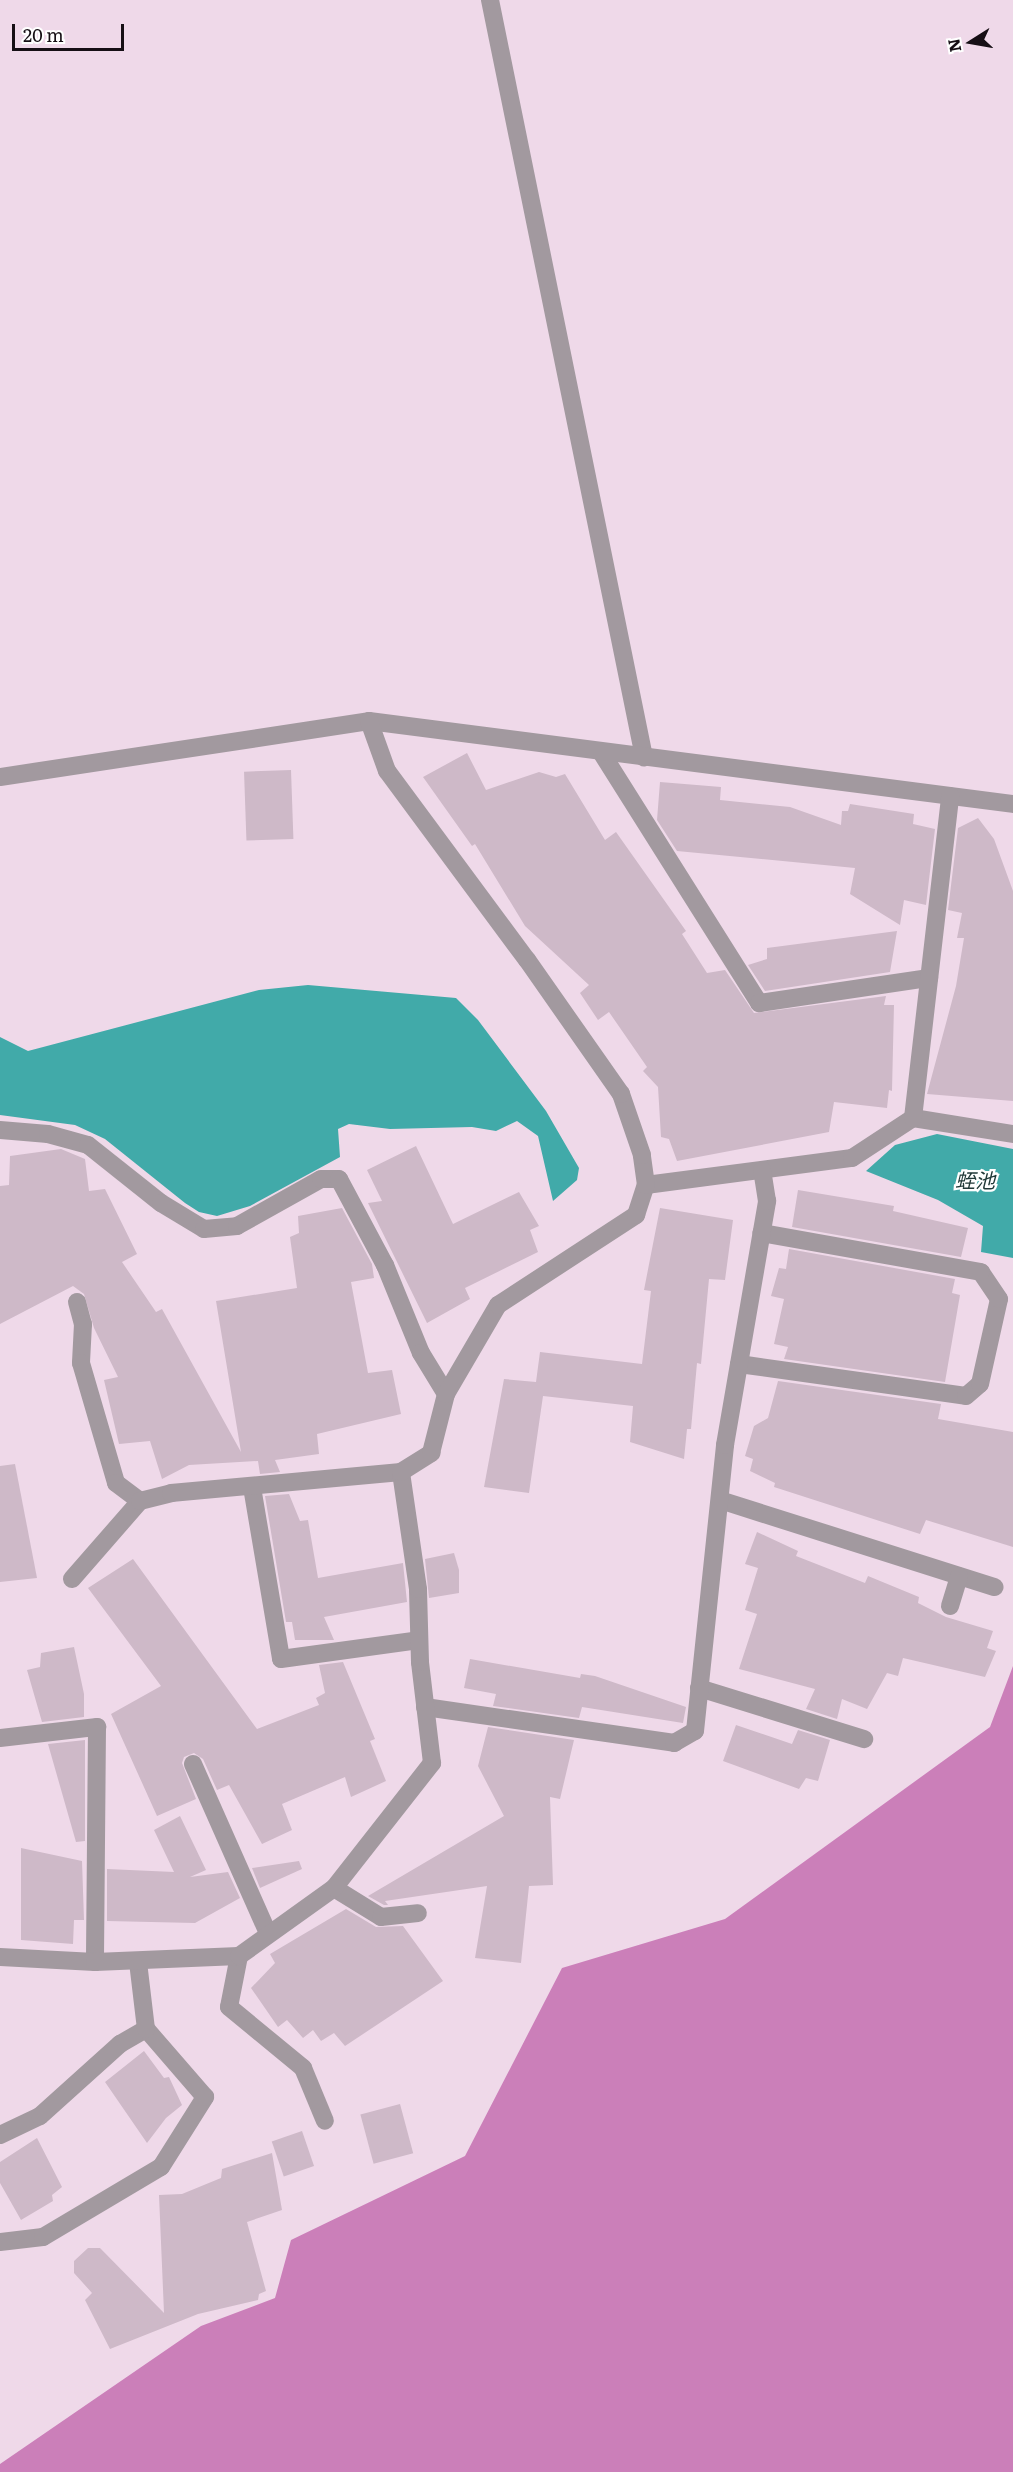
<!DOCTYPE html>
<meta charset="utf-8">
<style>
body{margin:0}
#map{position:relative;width:1013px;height:2472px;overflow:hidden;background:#efd9e9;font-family:Literata,"Noto Sans JP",serif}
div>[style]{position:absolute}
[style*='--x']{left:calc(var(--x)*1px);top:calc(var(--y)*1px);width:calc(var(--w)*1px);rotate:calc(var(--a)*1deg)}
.forest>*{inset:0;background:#cb7fb9}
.water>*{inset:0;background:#41aaa9}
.building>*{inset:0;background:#ceb9c8;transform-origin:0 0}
.lane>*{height:18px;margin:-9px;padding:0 9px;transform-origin:9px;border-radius:9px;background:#a2999f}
.street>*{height:18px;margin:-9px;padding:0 9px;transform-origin:9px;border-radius:9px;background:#a2999f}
span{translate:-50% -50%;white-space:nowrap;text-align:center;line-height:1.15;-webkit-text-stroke:4.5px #fff;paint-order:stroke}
.water-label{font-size:20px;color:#213938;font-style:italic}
.north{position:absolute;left:941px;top:12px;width:60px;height:60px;-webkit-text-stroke:4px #fff;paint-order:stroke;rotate:259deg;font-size:16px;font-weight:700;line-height:24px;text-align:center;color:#160f15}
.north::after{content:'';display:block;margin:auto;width:21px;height:27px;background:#160f15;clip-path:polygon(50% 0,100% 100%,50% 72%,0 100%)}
.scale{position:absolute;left:12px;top:24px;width:112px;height:27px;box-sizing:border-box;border:3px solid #160f15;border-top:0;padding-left:8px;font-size:18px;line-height:21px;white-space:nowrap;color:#160f15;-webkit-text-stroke:4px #fff;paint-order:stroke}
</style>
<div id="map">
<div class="forest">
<i style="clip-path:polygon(1013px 1666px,1013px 2472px,0 2472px,0 2464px,201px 2326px,275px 2298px,291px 2240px,465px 2156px,562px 1968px,725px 1919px,990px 1727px)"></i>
</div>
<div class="water">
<i style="clip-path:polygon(308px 985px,456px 998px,478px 1020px,546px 1111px,579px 1168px,577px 1180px,553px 1201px,538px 1136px,517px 1121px,496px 1131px,472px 1127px,390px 1129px,349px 1124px,338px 1129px,340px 1157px,250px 1206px,217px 1216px,199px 1212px,185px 1203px,105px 1139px,75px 1125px,0 1115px,0 1037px,28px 1051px,259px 990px)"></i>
<i style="clip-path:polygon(937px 1134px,1013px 1149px,1013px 1258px,981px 1252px,983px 1226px,938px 1200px,866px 1171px,895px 1145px)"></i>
</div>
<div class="building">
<i style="clip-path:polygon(467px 753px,486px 790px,539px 772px,556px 777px,565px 774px,605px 840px,616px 832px,686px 931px,682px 934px,707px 973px,725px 970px,754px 1013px,886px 996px,884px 1005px,894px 1005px,892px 1091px,889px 1090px,887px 1108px,834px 1102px,829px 1132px,677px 1161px,669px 1139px,661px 1137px,658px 1087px,643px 1071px,647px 1067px,609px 1012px,598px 1020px,580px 993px,589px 985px,525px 926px,475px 844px,472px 846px,423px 777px)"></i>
<i style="left:291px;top:770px;width:69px;height:47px;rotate:88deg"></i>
<i style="clip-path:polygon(660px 782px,721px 787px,720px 800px,790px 807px,841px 825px,842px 811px,848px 811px,850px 804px,914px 814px,913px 824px,935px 829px,926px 905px,904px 900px,900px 925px,850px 894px,855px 868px,677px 851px,657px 820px)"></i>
<i style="clip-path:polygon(978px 818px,994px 839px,1013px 891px,1013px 1101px,927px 1094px,956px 986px,964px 938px,957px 938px,962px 913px,948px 910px,958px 828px)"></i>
<i style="clip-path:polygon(897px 931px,890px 972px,765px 991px,748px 965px,767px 959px,767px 948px)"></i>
<i style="clip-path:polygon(416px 1146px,453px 1224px,519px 1192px,539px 1226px,530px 1230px,538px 1252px,465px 1288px,470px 1299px,427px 1323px,368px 1203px,382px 1201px,367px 1170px)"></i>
<i style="clip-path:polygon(61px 1149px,85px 1159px,89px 1191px,105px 1189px,137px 1254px,122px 1262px,156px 1312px,162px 1309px,241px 1452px,216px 1301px,297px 1288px,290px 1237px,299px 1233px,298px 1216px,342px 1208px,372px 1264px,374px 1278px,351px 1282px,368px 1373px,392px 1370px,401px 1414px,317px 1434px,319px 1454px,275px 1460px,280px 1472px,260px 1474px,258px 1461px,189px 1465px,162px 1479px,150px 1441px,119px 1444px,104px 1380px,118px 1377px,94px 1328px,84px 1294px,73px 1286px,0 1324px,0 1186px,9px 1185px,10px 1156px)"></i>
<i style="clip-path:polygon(798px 1190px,894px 1206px,893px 1211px,968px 1228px,961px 1257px,792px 1227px)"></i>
<i style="clip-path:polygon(660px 1208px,733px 1220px,725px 1280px,709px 1279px,701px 1364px,697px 1363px,691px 1429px,687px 1429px,684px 1459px,630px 1442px,633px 1406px,543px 1396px,529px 1493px,484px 1487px,504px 1379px,536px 1382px,540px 1352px,642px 1364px,651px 1291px,644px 1290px)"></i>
<i style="clip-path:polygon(789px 1249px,955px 1279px,952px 1293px,960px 1295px,945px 1382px,784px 1359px,788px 1347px,774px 1344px,784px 1299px,771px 1296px,779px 1268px,786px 1269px)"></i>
<i style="clip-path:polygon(778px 1381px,941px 1404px,938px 1419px,1013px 1432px,1013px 1547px,926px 1520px,920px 1534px,774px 1487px,775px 1483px,750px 1471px,753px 1459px,745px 1456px,754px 1426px,768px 1418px)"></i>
<i style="clip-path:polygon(15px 1464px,37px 1578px,0 1582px,0 1466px)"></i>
<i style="clip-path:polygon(289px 1494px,300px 1521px,308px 1520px,318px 1578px,403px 1563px,407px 1602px,324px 1617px,334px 1640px,295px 1640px,292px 1622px,286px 1622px,265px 1496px)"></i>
<i style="clip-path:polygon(757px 1532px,798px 1551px,796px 1556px,865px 1583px,868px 1576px,919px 1597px,918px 1603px,946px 1617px,993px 1631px,987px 1648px,996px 1651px,985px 1677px,903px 1658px,898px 1676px,887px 1673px,867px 1709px,842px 1699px,837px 1719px,806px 1709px,815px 1689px,739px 1669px,757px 1614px,745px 1610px,758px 1568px,745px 1564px)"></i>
<i style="clip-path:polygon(454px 1553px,459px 1570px,459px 1593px,429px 1598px,425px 1559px)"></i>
<i style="clip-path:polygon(133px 1559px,257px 1729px,319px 1705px,316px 1698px,325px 1693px,319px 1665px,343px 1662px,375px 1739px,370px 1741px,386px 1781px,351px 1797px,345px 1777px,282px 1804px,292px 1830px,262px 1844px,229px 1785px,217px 1790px,203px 1759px,194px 1753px,184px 1757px,182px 1763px,196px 1799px,157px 1816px,111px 1714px,161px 1686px,88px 1588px)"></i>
<i style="clip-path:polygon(74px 1647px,84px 1694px,84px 1717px,42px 1722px,27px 1670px,40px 1667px,41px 1653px)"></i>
<i style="clip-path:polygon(470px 1659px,580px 1678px,581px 1674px,595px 1676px,686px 1707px,683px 1723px,582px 1707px,579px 1718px,493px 1706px,496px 1694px,464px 1688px)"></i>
<i style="clip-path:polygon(736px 1725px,792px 1744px,798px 1730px,830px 1740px,818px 1781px,806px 1778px,799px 1789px,723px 1761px)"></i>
<i style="clip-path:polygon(488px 1727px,574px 1740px,560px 1799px,550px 1797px,553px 1885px,529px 1886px,521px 1963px,475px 1958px,487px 1886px,385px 1901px,388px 1905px,384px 1905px,368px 1896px,504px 1816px,478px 1766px)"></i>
<i style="clip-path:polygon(85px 1740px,85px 1841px,76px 1842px,48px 1744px)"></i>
<i style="clip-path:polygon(180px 1816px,206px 1870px,190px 1877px,228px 1872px,240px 1898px,195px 1923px,107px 1921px,107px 1869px,174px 1872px,154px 1830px)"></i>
<i style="clip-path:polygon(21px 1848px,82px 1861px,84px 1920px,74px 1920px,73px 1944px,21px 1940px)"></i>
<i style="clip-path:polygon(299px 1861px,302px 1869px,260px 1888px,252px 1868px)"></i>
<i style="clip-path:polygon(346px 1909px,376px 1927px,403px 1926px,443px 1981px,345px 2046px,334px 2033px,321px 2041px,313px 2030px,303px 2038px,287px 2020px,278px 2027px,251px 1988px,275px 1963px,270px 1954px)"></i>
<i style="clip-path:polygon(144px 2051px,164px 2078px,169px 2077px,182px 2105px,166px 2118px,147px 2143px,105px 2082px)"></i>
<i style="left:400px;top:2104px;width:51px;height:41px;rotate:75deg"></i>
<i style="left:302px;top:2131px;width:37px;height:32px;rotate:71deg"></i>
<i style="clip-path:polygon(37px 2138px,62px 2187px,52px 2195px,53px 2201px,21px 2220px,0 2183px,0 2162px)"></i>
<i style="clip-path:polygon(272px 2153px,282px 2210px,247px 2222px,266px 2291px,259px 2294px,258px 2300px,198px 2314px,110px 2349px,85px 2300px,92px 2293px,74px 2273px,74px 2261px,88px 2248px,100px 2248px,164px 2313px,159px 2195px,182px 2194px,221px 2178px,222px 2169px)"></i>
</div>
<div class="lane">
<i style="--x:0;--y:2135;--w:44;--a:-25.4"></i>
<i style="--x:40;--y:2116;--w:108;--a:-42"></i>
<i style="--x:120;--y:2044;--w:30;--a:-30"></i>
<i style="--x:0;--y:2242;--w:43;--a:-6.6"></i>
<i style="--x:43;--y:2237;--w:137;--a:-30.7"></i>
<i style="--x:161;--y:2167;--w:83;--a:-57.8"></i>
<i style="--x:205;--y:2097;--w:90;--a:-130.9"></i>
<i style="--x:146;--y:2029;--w:67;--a:-96.8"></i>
</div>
<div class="street">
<i style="--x:490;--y:0;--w:773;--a:78.5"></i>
<i style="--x:601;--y:752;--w:297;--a:57.8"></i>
<i style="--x:759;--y:1003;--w:172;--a:-8.4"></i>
<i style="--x:0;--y:777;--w:373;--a:-8.6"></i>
<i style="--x:369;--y:721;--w:649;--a:7.34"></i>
<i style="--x:913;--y:1118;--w:101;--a:9.1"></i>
<i style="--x:0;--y:1130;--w:48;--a:4.8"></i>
<i style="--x:48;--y:1134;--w:41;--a:15.4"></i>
<i style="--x:88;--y:1145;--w:93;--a:38.5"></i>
<i style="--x:161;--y:1203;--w:50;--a:31.2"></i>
<i style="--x:204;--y:1229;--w:33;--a:-5"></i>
<i style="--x:237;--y:1226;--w:96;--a:-29.2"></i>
<i style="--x:321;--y:1179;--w:18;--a:0"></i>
<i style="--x:339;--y:1179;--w:98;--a:61.9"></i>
<i style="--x:385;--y:1265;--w:95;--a:67.8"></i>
<i style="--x:421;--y:1353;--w:48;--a:58.6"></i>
<i style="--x:646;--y:1185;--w:208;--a:-7.5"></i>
<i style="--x:852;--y:1158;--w:73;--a:-33.3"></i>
<i style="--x:913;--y:1118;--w:324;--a:-83.4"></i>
<i style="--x:77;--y:1302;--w:23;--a:75"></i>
<i style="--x:83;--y:1324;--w:39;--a:93"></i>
<i style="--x:81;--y:1363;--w:125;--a:73.7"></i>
<i style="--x:116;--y:1483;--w:30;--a:37"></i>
<i style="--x:739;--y:1364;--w:229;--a:8"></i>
<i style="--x:966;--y:1396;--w:18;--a:-41"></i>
<i style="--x:980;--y:1384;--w:87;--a:-77.4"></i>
<i style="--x:999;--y:1299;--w:32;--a:-124"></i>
<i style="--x:981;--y:1272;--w:223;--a:-169.9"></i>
<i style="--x:252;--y:1487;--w:174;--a:80.4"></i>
<i style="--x:281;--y:1659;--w:139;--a:-7.8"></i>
<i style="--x:720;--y:1500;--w:288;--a:17.6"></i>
<i style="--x:72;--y:1579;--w:103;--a:-48.9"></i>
<i style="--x:140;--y:1501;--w:32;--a:-14"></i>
<i style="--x:171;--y:1493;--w:231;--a:-5.2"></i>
<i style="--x:950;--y:1606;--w:31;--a:-73"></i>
<i style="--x:699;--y:1688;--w:173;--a:17.2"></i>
<i style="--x:425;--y:1707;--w:252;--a:8.2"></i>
<i style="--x:674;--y:1743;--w:24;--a:-30"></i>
<i style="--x:695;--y:1731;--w:288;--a:-84"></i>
<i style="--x:725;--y:1445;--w:248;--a:-80.2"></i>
<i style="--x:767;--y:1201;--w:31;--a:-99"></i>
<i style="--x:0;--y:1738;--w:98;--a:-6.5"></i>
<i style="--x:97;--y:1727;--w:235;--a:90.5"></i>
<i style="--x:193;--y:1764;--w:185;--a:66.1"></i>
<i style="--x:334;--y:1888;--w:55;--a:31.7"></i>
<i style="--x:381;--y:1917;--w:37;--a:-6"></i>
<i style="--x:239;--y:1956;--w:52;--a:101.1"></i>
<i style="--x:229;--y:2007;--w:96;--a:39.5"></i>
<i style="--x:303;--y:2068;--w:57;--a:67.5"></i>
<i style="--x:0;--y:1957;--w:95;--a:3"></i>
<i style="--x:95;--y:1962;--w:144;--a:-2.4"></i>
<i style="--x:239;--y:1956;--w:117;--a:-35.6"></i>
<i style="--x:334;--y:1888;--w:159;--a:-51.9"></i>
<i style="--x:432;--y:1763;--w:102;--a:-96.8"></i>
<i style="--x:420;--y:1662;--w:73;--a:-91.6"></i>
<i style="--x:418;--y:1589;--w:118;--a:-98.3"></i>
<i style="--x:401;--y:1472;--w:36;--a:-32"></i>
<i style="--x:431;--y:1453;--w:61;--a:-75.7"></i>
<i style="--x:446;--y:1394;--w:103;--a:-59.7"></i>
<i style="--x:498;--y:1305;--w:165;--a:-33.1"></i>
<i style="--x:636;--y:1215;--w:32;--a:-72"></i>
<i style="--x:646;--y:1185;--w:30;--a:-98"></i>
<i style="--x:642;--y:1155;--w:65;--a:-109"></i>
<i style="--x:621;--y:1094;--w:164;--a:-125"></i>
<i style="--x:527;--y:960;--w:235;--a:-126.5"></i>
<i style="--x:387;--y:771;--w:53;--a:-109.8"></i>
</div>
<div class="water-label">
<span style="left:975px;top:1179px">蛭池</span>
</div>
<div class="north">N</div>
<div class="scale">20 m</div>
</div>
